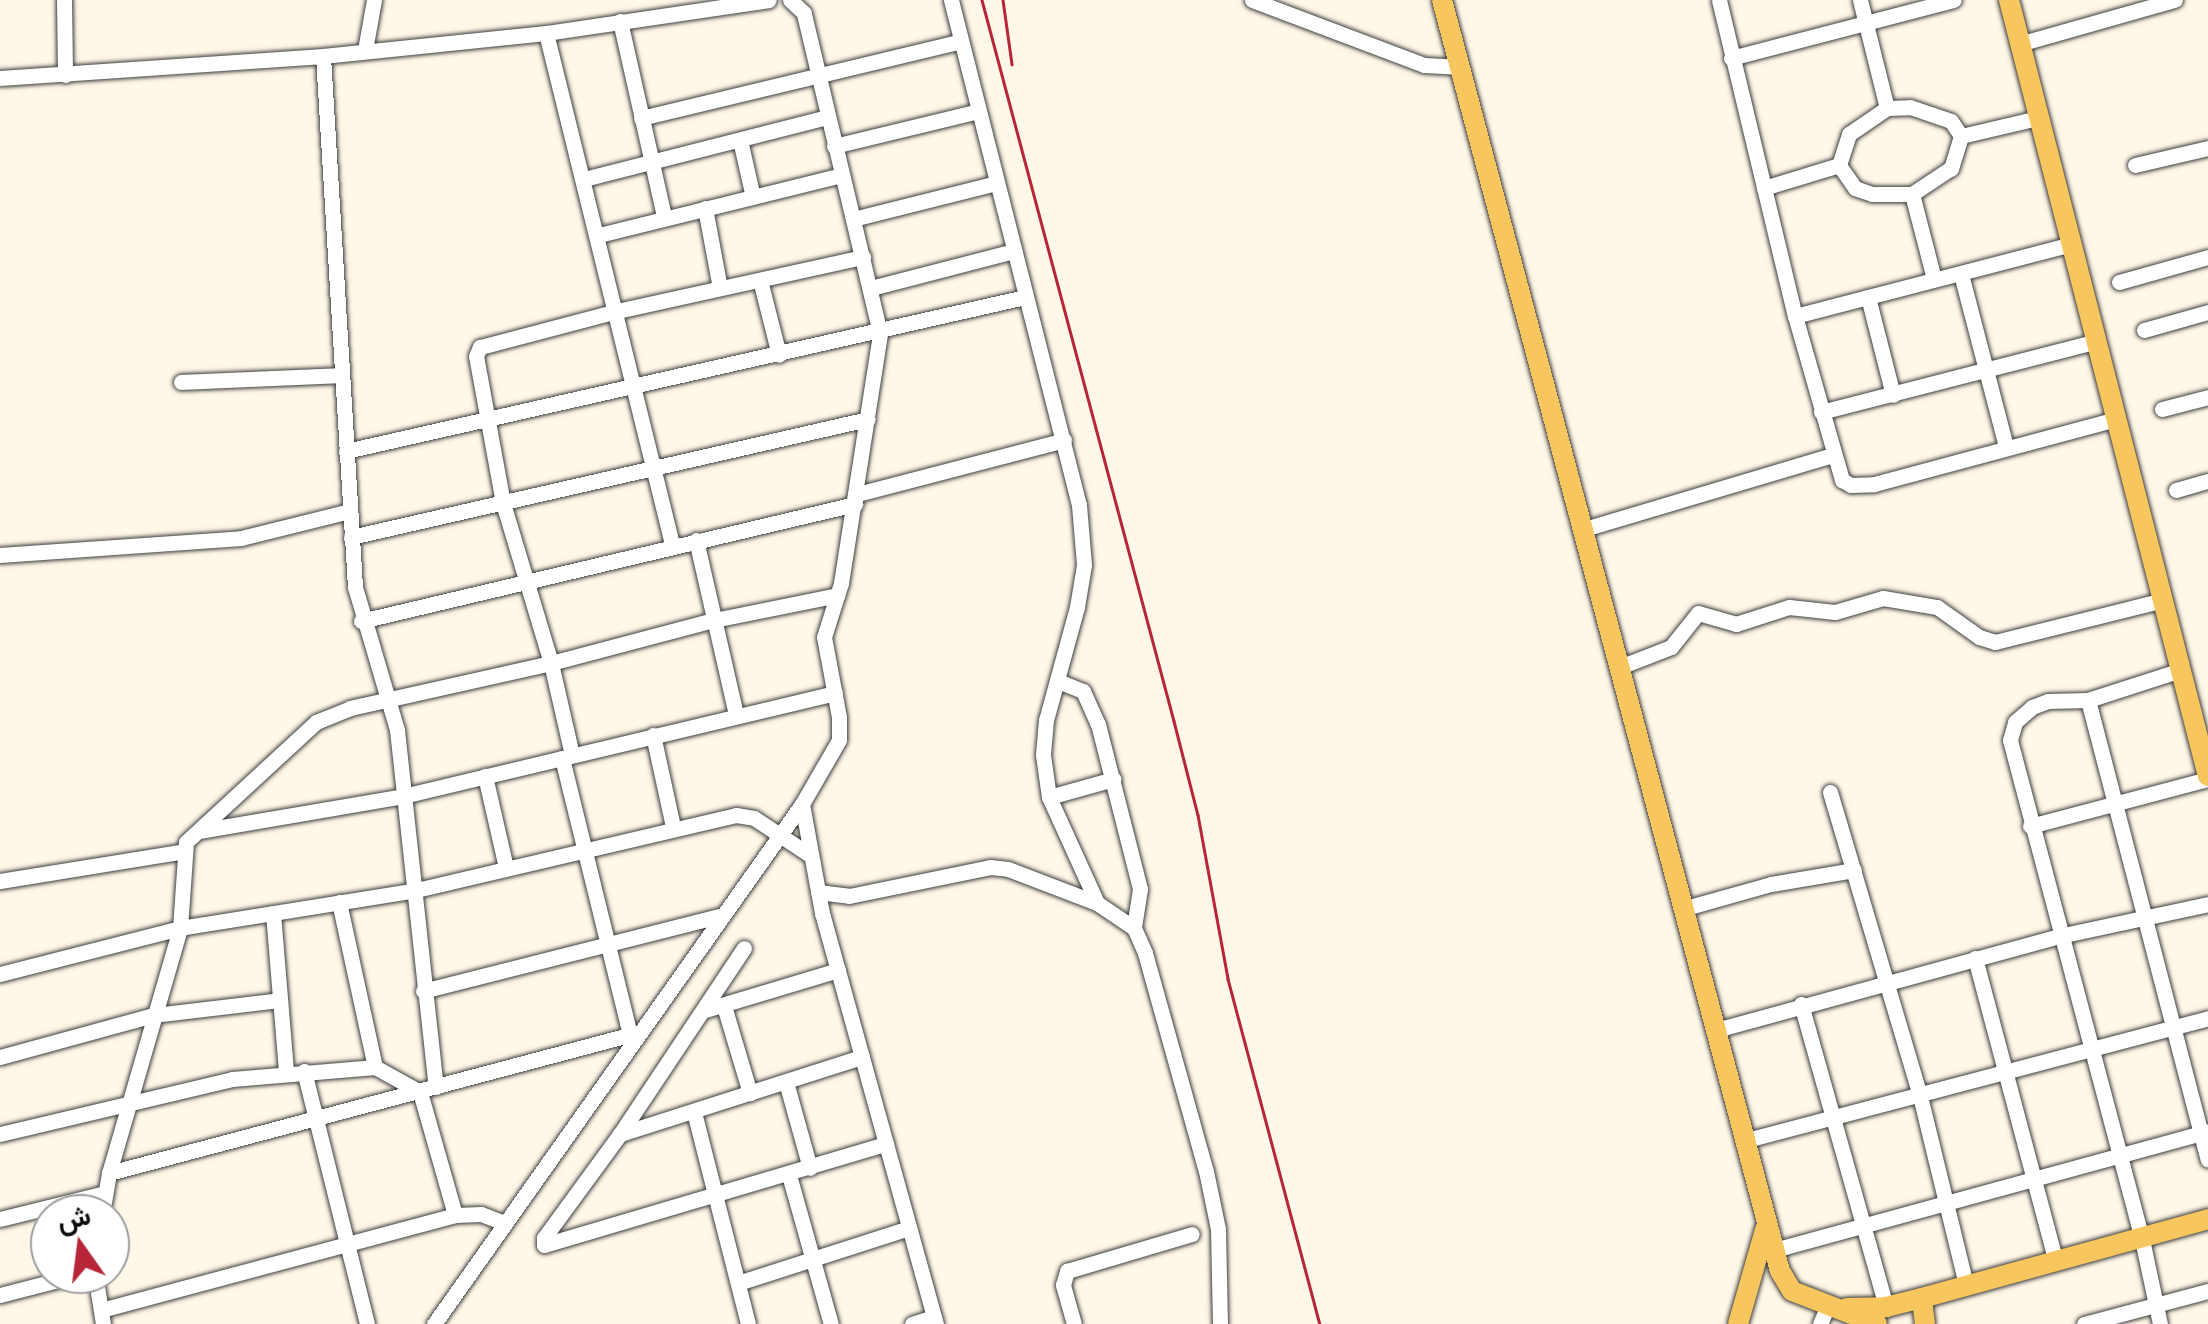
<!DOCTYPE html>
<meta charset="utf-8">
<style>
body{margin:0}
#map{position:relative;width:2208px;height:1324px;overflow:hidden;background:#fff8e8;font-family:"Noto Serif",Vazirmatn,serif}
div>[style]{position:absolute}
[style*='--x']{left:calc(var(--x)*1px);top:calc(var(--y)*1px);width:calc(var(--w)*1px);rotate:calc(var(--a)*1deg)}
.roads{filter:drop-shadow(0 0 2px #3d3d3d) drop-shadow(0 0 2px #3d3d3d)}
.minor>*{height:15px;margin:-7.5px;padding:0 7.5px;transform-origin:7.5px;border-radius:7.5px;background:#fff}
.major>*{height:20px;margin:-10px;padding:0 10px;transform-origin:10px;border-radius:10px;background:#f7c65f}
.rail>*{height:2.5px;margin:-1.25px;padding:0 1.25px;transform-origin:1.25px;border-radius:1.25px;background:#b82538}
span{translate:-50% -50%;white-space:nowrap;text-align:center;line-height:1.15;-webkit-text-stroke:10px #fff;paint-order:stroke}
.north{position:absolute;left:30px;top:1194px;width:100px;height:100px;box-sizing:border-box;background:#fff;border:2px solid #9d9d9d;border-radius:50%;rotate:346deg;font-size:28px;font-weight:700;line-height:40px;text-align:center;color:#0a0a0a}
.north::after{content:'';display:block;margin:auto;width:35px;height:45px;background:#b82538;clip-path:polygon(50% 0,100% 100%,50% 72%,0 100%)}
</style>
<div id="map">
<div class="roads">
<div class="minor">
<i style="--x:64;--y:0;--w:75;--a:89.2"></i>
<i style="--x:951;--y:0;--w:521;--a:75.78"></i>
<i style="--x:1079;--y:505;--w:60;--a:85.2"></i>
<i style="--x:1084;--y:565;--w:43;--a:99.5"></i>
<i style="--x:1077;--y:607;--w:117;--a:105.3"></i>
<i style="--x:1046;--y:720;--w:35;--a:95"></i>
<i style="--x:1043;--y:755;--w:42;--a:81.9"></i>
<i style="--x:1049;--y:797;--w:116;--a:65.6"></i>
<i style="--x:1252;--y:0;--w:184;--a:20.7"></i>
<i style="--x:1424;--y:65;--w:34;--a:3"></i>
<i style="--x:1719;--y:0;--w:325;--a:76.5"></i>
<i style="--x:1795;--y:316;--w:171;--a:74"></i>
<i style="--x:1842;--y:480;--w:10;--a:29"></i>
<i style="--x:1851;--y:485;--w:23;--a:-2"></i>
<i style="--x:1874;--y:484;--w:251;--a:-15"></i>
<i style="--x:1860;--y:0;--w:111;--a:76"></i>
<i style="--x:620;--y:21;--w:201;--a:77.3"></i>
<i style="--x:546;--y:33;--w:526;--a:76.15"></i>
<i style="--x:2019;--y:44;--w:162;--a:-15.8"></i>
<i style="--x:365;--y:50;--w:51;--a:-79.8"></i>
<i style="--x:323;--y:56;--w:532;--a:86.55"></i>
<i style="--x:355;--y:587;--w:149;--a:73.6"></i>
<i style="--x:397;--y:730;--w:359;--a:83.8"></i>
<i style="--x:1731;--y:58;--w:230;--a:-14.6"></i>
<i style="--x:0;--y:78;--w:324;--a:-3.9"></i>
<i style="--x:323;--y:56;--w:224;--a:-5.9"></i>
<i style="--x:546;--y:33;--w:225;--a:-8.4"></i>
<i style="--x:1910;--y:107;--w:43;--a:18.9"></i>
<i style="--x:1951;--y:121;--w:18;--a:56"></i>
<i style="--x:1961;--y:136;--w:34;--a:107"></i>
<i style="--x:1951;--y:168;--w:47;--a:146.3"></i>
<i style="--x:1912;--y:194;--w:40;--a:180"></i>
<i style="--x:1872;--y:194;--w:18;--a:-161"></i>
<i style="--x:1855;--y:188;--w:28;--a:-125"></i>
<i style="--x:1839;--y:165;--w:33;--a:-72"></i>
<i style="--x:1849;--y:134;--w:46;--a:-34.4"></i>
<i style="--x:1887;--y:108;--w:23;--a:-2"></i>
<i style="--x:641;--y:118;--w:329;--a:-13.5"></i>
<i style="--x:1961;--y:136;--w:79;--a:-13.2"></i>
<i style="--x:740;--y:140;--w:58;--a:77.2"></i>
<i style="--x:834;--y:146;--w:149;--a:-13.6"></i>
<i style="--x:2135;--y:165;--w:75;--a:-13.1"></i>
<i style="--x:584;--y:179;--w:252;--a:-14.3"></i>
<i style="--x:1764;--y:188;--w:78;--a:-17"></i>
<i style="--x:1912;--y:194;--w:88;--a:75.5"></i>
<i style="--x:705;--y:208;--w:81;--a:79.4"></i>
<i style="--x:853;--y:219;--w:147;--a:-14.1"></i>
<i style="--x:599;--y:235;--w:249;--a:-13.9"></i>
<i style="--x:1961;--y:274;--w:179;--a:75.4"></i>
<i style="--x:760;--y:280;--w:77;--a:75.8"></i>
<i style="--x:2119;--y:282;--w:92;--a:-15.7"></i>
<i style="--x:871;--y:288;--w:148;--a:-14.5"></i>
<i style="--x:1868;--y:297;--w:101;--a:75.7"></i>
<i style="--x:1795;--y:316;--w:286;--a:-14.6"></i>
<i style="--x:2144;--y:330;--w:66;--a:-15.7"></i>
<i style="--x:181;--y:382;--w:161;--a:-2.5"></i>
<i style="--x:2162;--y:409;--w:48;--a:-14.6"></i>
<i style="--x:1821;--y:412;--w:285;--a:-14.4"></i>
<i style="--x:346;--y:451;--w:696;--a:-12.78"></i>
<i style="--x:2176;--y:490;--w:33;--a:-16"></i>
<i style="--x:857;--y:494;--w:214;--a:-14.6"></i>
<i style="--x:1581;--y:530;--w:262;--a:-16.6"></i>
<i style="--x:351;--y:537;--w:530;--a:-12.86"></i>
<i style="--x:696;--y:540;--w:180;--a:77.1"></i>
<i style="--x:0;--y:555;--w:242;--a:-4"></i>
<i style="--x:241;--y:538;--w:112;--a:-13.9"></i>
<i style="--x:361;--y:621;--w:508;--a:-13.32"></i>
<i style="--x:1617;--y:668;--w:58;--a:-21.3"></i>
<i style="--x:1671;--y:647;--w:43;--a:-51.5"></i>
<i style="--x:1698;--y:613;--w:40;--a:16"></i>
<i style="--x:1736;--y:624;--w:56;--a:-17.8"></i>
<i style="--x:1789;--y:607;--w:46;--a:6.2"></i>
<i style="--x:1835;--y:612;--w:50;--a:-16.3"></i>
<i style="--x:1883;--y:598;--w:55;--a:9.5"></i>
<i style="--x:1937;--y:607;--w:52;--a:35.5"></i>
<i style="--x:1979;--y:637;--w:17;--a:17"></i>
<i style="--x:1995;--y:642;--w:173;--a:-14"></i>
<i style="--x:1058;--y:681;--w:27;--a:22"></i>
<i style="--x:1083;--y:691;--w:36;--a:66"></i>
<i style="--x:1098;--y:724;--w:170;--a:75.7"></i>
<i style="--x:1140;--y:889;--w:39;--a:99"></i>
<i style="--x:2088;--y:700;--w:475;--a:75.4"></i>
<i style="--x:653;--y:735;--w:94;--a:77.7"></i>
<i style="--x:572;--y:755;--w:94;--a:-102.9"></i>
<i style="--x:551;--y:663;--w:167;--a:-106.7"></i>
<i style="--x:503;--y:503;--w:149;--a:-100.4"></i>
<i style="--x:476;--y:356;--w:10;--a:-66"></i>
<i style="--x:480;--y:347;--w:142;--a:-14.7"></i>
<i style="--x:617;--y:311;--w:252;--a:-12.4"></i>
<i style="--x:562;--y:758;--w:285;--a:76.2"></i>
<i style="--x:485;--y:776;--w:94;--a:77.1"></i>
<i style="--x:1830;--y:792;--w:317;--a:73.5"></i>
<i style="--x:1920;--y:1096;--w:195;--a:76.3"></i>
<i style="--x:1049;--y:797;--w:67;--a:-15.5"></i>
<i style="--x:802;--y:804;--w:111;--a:79.6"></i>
<i style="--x:822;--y:913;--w:427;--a:74.5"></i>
<i style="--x:2030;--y:826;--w:184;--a:-14.8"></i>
<i style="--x:199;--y:831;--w:207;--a:-9.7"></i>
<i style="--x:403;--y:796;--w:444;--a:-13.4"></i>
<i style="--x:0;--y:881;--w:187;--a:-9.2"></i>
<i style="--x:818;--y:892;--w:31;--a:7"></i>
<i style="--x:849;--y:896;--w:144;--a:-11.6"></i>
<i style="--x:990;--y:867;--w:18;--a:6"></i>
<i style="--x:1008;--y:869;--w:95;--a:20.9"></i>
<i style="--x:1097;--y:903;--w:45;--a:34"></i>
<i style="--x:1134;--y:928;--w:27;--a:66"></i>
<i style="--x:1145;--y:953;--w:226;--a:74.4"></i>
<i style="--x:1206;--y:1171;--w:59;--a:78.3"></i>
<i style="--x:1218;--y:1229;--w:95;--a:88.8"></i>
<i style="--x:339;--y:902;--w:169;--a:77.7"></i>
<i style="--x:1682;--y:909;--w:92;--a:-15.7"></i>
<i style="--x:1771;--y:884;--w:84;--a:-9.6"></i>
<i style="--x:273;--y:913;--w:160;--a:85.3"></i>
<i style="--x:744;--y:948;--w:224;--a:123.7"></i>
<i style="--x:620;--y:1134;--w:129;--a:126.2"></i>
<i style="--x:544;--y:1238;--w:7;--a:90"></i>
<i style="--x:544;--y:1245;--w:357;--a:-16.5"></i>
<i style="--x:1975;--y:958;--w:311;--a:75.1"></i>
<i style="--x:0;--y:974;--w:186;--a:-14.3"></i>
<i style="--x:180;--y:928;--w:235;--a:-9.1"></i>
<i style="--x:412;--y:891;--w:333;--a:-13.2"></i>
<i style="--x:736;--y:815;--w:18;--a:9"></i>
<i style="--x:754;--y:818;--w:67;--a:33.5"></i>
<i style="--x:423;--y:991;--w:306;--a:-14.2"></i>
<i style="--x:1801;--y:1004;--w:315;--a:74.3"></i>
<i style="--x:724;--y:1006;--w:91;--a:73.4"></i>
<i style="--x:705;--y:1010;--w:139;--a:-16.7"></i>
<i style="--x:1716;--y:1030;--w:356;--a:-15.3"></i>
<i style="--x:2059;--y:936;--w:152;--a:-12.1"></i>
<i style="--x:0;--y:1057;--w:160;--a:-15.3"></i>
<i style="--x:154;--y:1015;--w:127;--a:-6.8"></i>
<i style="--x:304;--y:1071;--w:261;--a:76"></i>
<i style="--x:786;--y:1082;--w:89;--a:74.4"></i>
<i style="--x:694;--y:1112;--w:219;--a:75.7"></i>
<i style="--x:0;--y:1134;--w:238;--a:-13.3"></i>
<i style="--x:232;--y:1079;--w:144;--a:-4.8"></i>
<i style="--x:375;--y:1067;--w:51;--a:29.1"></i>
<i style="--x:420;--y:1092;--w:128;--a:74.1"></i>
<i style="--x:620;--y:1134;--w:254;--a:-17.7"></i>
<i style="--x:1743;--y:1141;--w:481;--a:-14.8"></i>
<i style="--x:109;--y:1173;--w:549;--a:-14.87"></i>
<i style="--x:789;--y:1175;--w:155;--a:74.3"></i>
<i style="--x:102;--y:1214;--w:42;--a:-80.3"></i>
<i style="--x:109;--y:1173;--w:255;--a:-73.8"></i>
<i style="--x:180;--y:928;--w:86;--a:-86"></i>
<i style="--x:186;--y:842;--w:177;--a:-42.7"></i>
<i style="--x:316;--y:722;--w:37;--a:-22"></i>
<i style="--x:350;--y:708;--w:206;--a:-12.6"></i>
<i style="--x:551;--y:663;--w:169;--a:-14.8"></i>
<i style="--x:714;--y:620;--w:126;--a:-11.4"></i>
<i style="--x:0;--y:1219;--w:108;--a:-13.9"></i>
<i style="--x:1774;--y:1250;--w:450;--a:-15.3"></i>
<i style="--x:95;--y:1274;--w:51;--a:80.9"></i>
<i style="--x:738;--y:1283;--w:180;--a:-17.8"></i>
<i style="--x:0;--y:1295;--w:84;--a:-14.5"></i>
<i style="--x:101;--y:1310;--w:367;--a:-15"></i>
<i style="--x:455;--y:1215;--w:26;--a:-2"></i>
<i style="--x:481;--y:1214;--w:26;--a:21"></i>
<i style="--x:434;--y:1324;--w:637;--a:-54.71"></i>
<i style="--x:802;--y:804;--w:74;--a:-60"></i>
<i style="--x:839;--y:740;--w:23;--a:-90"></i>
<i style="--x:839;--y:717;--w:81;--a:-100.6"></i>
<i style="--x:824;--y:637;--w:57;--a:-72.5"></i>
<i style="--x:841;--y:583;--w:253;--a:-81.1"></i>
<i style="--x:880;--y:333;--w:329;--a:-103.4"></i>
<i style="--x:804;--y:13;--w:19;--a:-137"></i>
<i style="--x:912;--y:1324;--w:23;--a:-18"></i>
<i style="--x:1074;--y:1324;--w:41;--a:-105.8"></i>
<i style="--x:1063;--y:1285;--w:15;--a:-74"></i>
<i style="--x:1067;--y:1271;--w:130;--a:-16.5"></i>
<i style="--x:1820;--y:1324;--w:21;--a:-67"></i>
<i style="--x:2084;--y:1324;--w:128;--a:-14.9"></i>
<i style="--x:2160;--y:1324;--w:87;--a:-102"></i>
<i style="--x:2142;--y:1239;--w:516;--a:-104.82"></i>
<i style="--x:2010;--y:740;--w:19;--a:-74"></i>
<i style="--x:2015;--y:722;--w:23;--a:-41"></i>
<i style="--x:2032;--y:707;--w:17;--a:-21"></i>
<i style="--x:2048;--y:701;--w:40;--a:-1.4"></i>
<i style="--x:2088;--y:700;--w:98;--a:-17.9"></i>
</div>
<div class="major">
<i style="--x:1442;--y:0;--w:1315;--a:75.11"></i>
<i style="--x:1780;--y:1271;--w:23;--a:59"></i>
<i style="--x:1792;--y:1291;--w:91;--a:21.2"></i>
<i style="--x:2009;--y:0;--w:801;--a:75.62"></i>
<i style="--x:1847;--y:1308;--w:39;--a:-1"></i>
<i style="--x:1886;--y:1307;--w:37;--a:-14"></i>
<i style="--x:1738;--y:1324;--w:98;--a:-74"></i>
<i style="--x:1925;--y:1324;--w:26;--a:-97"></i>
<i style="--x:1922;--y:1298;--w:297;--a:-15.4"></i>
</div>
</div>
<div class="rail">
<i style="--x:982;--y:0;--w:746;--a:75.09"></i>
<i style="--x:1174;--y:721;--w:97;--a:75.7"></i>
<i style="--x:1198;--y:815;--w:167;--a:79.6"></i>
<i style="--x:1228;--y:979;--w:357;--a:75.1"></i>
<i style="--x:1003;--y:0;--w:65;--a:82"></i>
</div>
<div class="north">ش</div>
</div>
